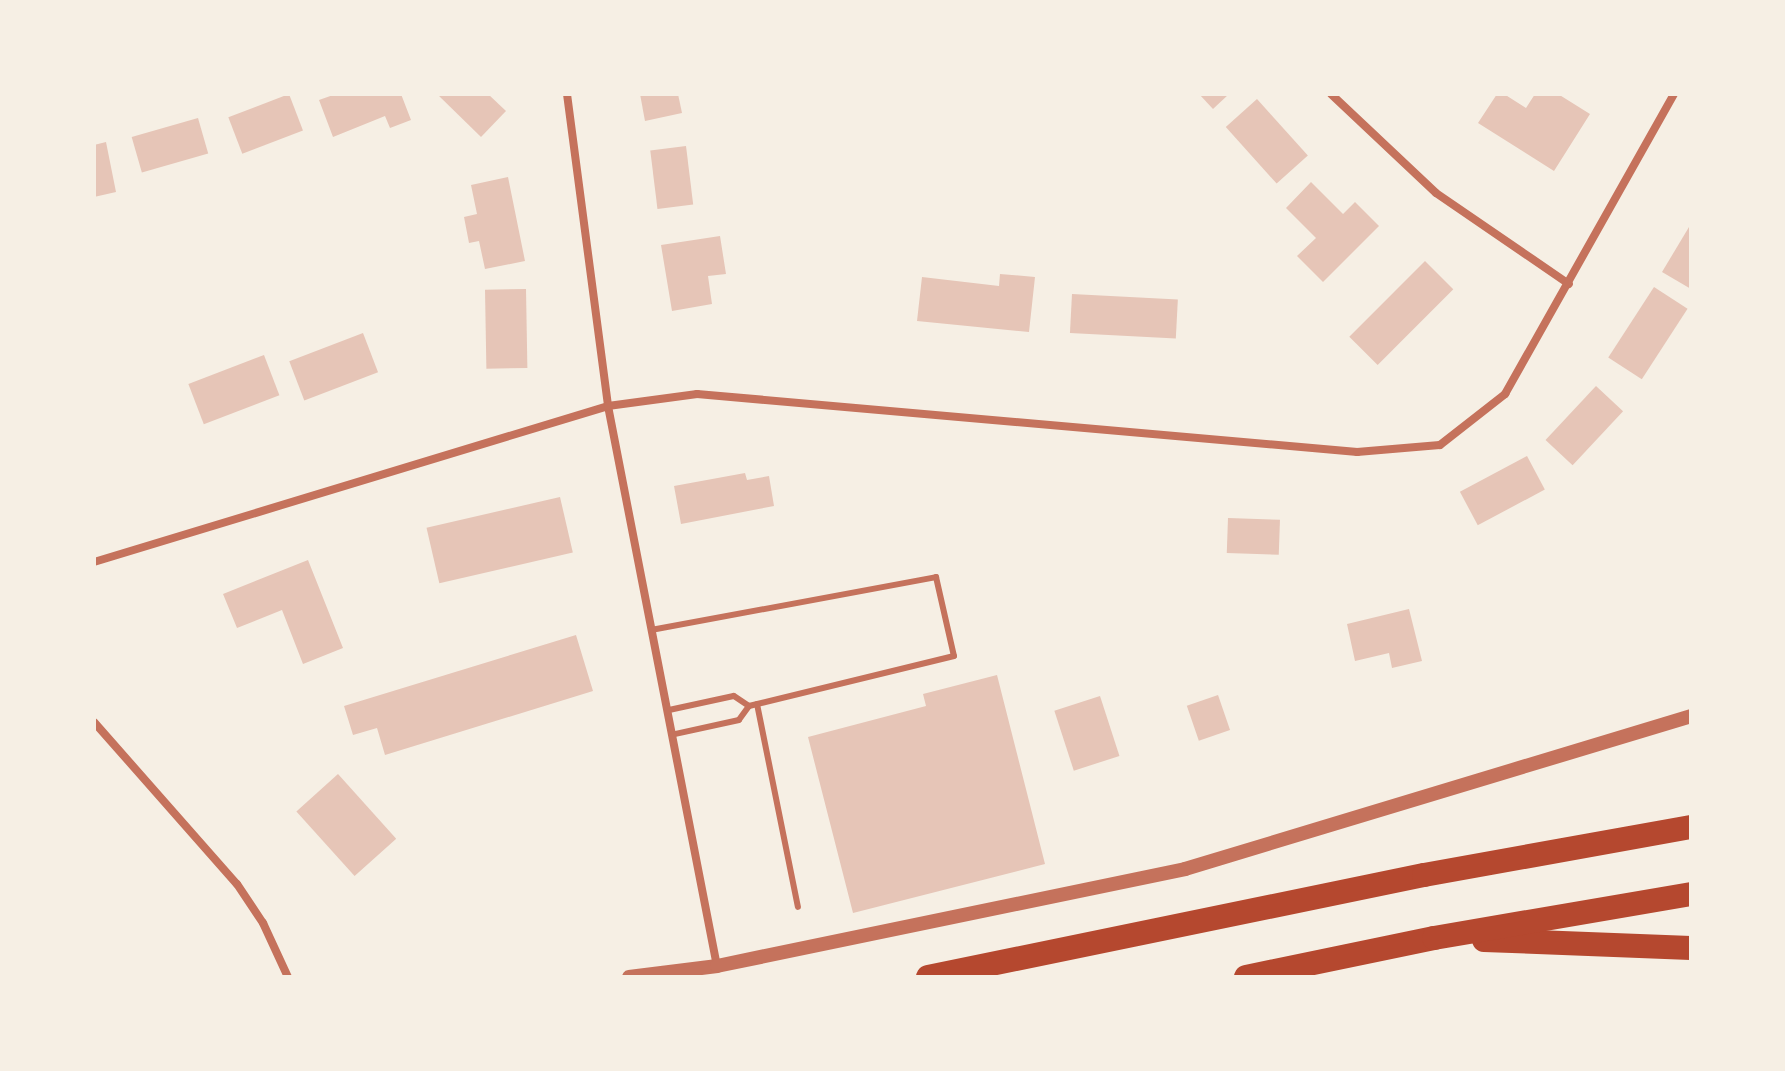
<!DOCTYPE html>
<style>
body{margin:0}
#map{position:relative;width:1785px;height:1071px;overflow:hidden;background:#f6efe4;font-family:"PT Sans",sans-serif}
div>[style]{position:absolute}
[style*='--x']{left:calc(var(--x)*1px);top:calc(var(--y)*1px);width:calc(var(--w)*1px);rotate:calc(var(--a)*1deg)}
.building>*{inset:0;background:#e6c5b7;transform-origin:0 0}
.service>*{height:6px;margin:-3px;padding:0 3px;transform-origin:3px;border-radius:3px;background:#c5725c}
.minor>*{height:8px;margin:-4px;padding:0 4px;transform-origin:4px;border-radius:4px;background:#c5725c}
.tertiary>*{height:14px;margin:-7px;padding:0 7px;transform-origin:7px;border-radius:7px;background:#c5725c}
.motorway>*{height:24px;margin:-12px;padding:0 12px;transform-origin:12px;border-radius:12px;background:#b5482f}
span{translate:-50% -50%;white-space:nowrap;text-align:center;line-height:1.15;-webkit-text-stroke:6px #f6efe4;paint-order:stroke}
.frame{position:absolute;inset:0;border:96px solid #f6efe4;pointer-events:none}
</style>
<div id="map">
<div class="building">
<i style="left:289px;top:94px;width:39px;height:65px;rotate:69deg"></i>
<i style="clip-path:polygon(336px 94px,401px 94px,411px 120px,390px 128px,385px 116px,333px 137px,319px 100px)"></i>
<i style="clip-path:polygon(437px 94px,488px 94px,506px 111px,481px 137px)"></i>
<i style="clip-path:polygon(640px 94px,678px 94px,682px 113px,645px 121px)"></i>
<i style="clip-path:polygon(1199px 94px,1229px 94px,1213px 109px)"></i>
<i style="clip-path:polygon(1497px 94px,1504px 94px,1526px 108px,1535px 94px,1558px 94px,1590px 114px,1554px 171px,1478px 123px)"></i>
<i style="left:1257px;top:99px;width:76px;height:42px;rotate:48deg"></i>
<i style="left:198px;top:118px;width:37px;height:69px;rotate:74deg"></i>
<i style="clip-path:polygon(106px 142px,116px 192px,94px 197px,94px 145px)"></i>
<i style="left:686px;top:146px;width:59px;height:36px;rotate:83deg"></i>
<i style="clip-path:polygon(508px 177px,525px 261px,485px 269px,479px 241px,469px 243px,464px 217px,477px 214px,471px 185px)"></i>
<i style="clip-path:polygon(1311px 182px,1343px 214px,1355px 202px,1379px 226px,1323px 282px,1297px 256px,1316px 238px,1286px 208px)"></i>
<i style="clip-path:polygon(1689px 227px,1691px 228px,1691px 289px,1662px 272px)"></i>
<i style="clip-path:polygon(720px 236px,726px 274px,708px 276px,712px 304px,672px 311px,661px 245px)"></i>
<i style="left:1425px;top:261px;width:40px;height:107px;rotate:45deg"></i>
<i style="clip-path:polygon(1000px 274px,1035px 277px,1029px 332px,917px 321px,922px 277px,999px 286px)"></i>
<i style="left:1654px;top:287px;width:40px;height:84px;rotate:33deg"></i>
<i style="left:526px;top:289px;width:79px;height:41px;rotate:89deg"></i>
<i style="left:1072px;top:294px;width:106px;height:39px;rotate:3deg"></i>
<i style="left:363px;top:333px;width:42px;height:79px;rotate:69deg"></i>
<i style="left:264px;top:355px;width:43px;height:81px;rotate:69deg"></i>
<i style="left:1596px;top:386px;width:37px;height:74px;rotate:43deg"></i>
<i style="left:1527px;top:456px;width:38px;height:76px;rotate:62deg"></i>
<i style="clip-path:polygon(745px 473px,747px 480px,769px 476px,774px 506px,681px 524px,674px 486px)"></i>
<i style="left:560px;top:497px;width:57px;height:137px;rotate:77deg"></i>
<i style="left:1228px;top:518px;width:52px;height:35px;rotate:2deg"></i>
<i style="clip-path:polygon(308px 560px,343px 648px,303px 664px,282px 610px,237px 628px,223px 594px)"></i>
<i style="clip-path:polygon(1409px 609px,1422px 661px,1392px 668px,1389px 653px,1355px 661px,1347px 624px)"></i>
<i style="clip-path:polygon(576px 635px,593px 691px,385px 755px,377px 728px,353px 735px,344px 706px)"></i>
<i style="clip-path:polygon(997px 675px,1045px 864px,853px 913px,808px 737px,926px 706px,923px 694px)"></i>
<i style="left:1218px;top:695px;width:37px;height:33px;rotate:71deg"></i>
<i style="left:1100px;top:696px;width:63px;height:48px;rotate:72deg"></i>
<i style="left:338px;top:774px;width:87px;height:56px;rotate:48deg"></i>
</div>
<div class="service">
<i style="--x:651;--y:630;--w:290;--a:-10.5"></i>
<i style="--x:936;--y:577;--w:81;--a:77.2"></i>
<i style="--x:954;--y:656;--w:211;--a:166.3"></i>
<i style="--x:749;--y:706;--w:17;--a:126"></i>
<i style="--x:739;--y:720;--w:66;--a:167.7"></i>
<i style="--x:757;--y:704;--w:207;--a:78.6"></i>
<i style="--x:669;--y:710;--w:66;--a:-12.2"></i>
<i style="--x:734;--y:696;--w:18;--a:34"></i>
</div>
<div class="minor">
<i style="--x:567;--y:94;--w:315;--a:82.5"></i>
<i style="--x:608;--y:406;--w:571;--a:78.99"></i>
<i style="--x:1331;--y:94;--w:144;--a:43.3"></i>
<i style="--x:1436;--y:193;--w:161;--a:34.4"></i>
<i style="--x:94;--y:562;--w:537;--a:-16.88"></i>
<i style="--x:608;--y:406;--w:90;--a:-7.7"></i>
<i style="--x:697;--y:394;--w:663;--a:5.02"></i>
<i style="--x:1357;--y:452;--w:83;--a:-4.8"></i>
<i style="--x:1440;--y:445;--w:83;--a:-38.1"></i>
<i style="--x:1505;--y:394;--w:344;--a:-60.6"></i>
<i style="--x:94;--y:722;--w:216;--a:48.6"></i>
<i style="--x:237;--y:884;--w:47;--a:56.3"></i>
<i style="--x:263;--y:923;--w:60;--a:65.2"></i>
</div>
<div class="tertiary">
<i style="--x:629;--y:977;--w:89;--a:-7.1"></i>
<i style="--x:717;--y:966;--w:478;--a:-11.7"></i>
<i style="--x:1185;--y:869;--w:529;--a:-16.82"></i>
</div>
<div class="motorway">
<i style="--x:1484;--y:940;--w:207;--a:2.2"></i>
<i style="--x:928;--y:977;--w:506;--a:-11.62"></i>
<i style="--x:1424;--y:875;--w:271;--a:-10.2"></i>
<i style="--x:1246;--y:977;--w:192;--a:-11.7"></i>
<i style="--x:1434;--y:938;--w:261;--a:-9.7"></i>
</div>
<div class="frame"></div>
</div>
